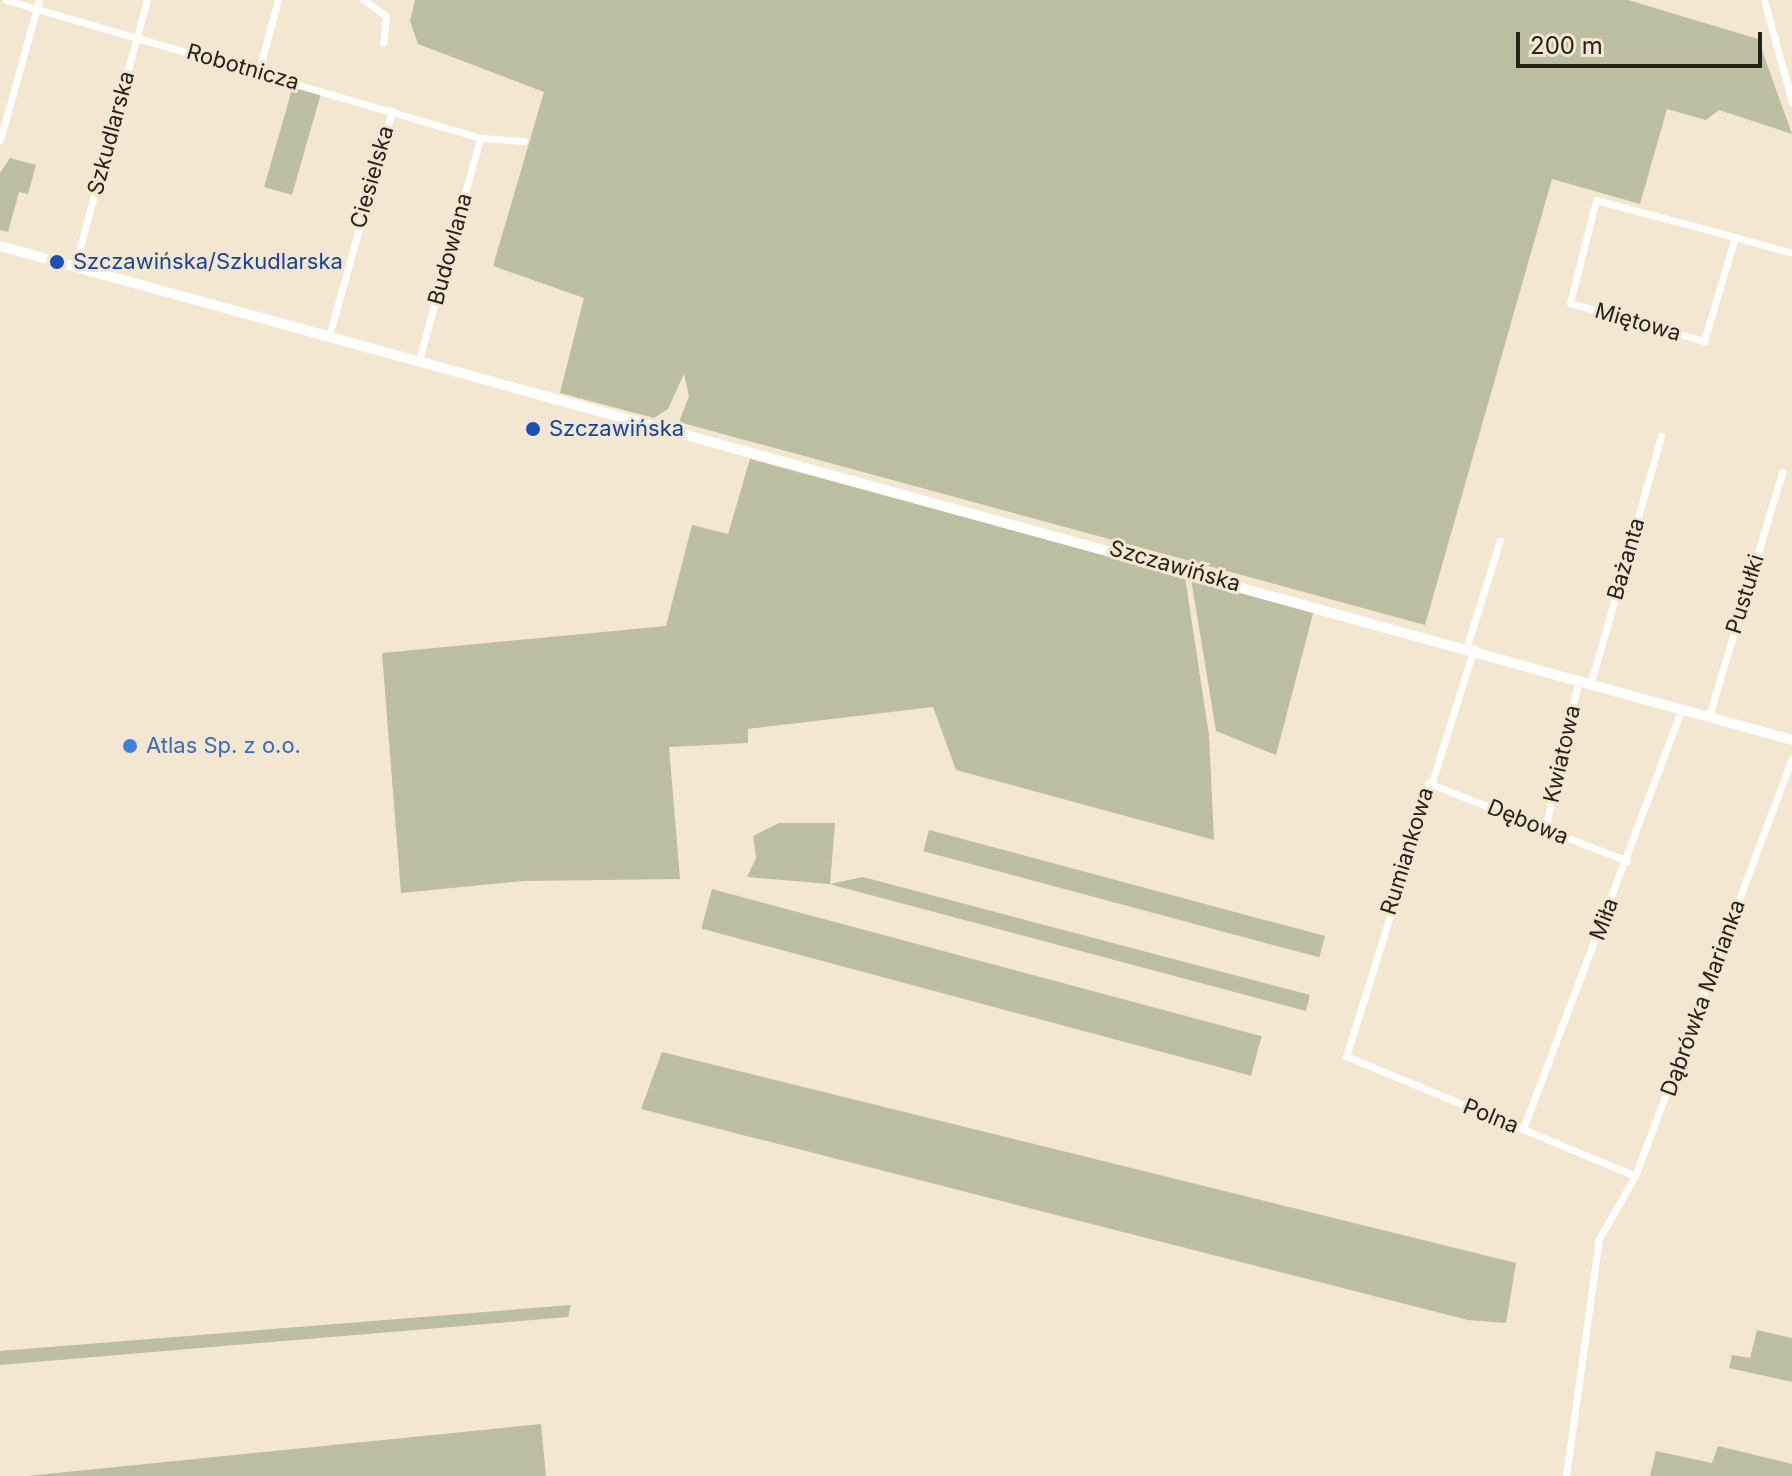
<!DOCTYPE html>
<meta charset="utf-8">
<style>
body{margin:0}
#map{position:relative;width:1792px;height:1476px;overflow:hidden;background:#f4e7d1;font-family:Inter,sans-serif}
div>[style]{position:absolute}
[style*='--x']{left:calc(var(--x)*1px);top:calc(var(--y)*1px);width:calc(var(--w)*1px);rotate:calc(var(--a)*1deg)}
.green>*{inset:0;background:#bbbea1;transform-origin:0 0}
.street>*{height:7px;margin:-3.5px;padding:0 3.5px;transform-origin:3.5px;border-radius:3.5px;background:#fff}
.secondary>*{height:10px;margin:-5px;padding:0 5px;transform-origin:5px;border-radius:5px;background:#fff}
.dots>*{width:22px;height:22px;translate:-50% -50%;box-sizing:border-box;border:4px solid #f4e7d1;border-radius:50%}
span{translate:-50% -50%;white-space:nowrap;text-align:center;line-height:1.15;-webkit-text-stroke:6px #f4e7d1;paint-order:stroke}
.street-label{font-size:22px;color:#262119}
.transit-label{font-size:22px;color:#164399}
.left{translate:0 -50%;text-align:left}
.shop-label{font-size:22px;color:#366cbe}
.scale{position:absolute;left:1516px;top:32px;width:246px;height:36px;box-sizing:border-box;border:4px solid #262119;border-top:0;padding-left:10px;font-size:24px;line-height:28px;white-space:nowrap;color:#262119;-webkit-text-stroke:6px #f4e7d1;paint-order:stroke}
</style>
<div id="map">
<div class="green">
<i style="clip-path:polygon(415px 0,1628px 0,1758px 39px,1792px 134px,1719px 110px,1706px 120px,1667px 109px,1640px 204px,1552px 179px,1425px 625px,679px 422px,689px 396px,684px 374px,668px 409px,654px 418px,560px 393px,584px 298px,493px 266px,544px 92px,418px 44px,410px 21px)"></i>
<i style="left:293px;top:86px;width:29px;height:105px;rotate:16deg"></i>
<i style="clip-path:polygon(10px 158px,36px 165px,28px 194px,19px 192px,8px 232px,0 230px,0 173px)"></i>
<i style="clip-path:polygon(750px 459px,1185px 577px,1209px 735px,1214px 840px,956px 770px,933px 707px,748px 729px,748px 743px,669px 747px,680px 879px,524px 881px,401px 893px,382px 653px,666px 626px,692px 525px,728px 534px)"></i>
<i style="clip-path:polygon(1191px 579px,1314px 610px,1276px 755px,1216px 731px)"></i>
<i style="clip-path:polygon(779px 823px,835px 823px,830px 884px,863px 877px,1310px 995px,1306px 1011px,829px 884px,747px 877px,756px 858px,753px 836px)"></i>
<i style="left:929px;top:830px;width:410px;height:22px;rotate:15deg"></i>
<i style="left:712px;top:889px;width:569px;height:41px;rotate:15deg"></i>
<i style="clip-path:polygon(662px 1052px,1516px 1263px,1506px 1323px,1468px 1320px,641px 1109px)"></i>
<i style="clip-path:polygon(571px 1305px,568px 1317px,0 1365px,0 1351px)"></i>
<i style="clip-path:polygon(1757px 1330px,1792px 1338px,1792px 1382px,1729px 1368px,1732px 1355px,1750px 1358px)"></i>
<i style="clip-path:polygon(541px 1424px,546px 1476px,27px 1476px)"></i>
<i style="clip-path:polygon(1718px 1446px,1792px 1464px,1792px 1476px,1650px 1476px,1656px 1451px,1712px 1463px)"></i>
</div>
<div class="street">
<i style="--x:6;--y:0;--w:494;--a:16.2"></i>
<i style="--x:364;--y:0;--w:27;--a:36"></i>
<i style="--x:386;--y:16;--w:27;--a:96"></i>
<i style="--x:1764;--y:0;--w:106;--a:74.6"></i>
<i style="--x:259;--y:70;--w:73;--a:-74.8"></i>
<i style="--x:480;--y:138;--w:44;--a:3.9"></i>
<i style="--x:0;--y:140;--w:145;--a:-74.4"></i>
<i style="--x:1735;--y:237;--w:109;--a:106.6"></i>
<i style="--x:1704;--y:341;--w:139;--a:-164.2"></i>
<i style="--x:1570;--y:303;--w:106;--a:-75.8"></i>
<i style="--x:1596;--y:200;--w:144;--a:14.9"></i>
<i style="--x:1735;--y:237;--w:59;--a:15.7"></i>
<i style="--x:75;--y:266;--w:276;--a:-74.9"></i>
<i style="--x:329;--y:336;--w:234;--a:-74.4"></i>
<i style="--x:419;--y:360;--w:230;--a:-74.6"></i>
<i style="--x:1467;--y:646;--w:111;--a:-72.7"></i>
<i style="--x:1474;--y:648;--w:428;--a:107.4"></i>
<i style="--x:1346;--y:1056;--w:313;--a:22.5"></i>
<i style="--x:1591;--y:682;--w:256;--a:-74.1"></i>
<i style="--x:1709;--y:716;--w:255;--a:-73.3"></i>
<i style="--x:1428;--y:783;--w:214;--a:21.4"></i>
<i style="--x:1545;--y:829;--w:154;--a:-77.2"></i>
<i style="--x:1523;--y:1129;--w:450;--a:-69.3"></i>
<i style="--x:1566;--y:1476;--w:239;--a:-82.1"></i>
<i style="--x:1599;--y:1239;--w:73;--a:-60.3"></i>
<i style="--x:1635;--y:1176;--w:446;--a:-69.4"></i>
</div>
<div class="secondary">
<i style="--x:0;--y:246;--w:1859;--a:15.41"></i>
</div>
<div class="dots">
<i style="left:57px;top:262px;background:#1a4fb4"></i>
<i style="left:533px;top:429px;background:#1a4fb4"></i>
<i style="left:130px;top:746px;background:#3f7fe0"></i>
</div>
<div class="street-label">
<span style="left:243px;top:67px;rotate:16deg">Robotnicza</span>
<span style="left:111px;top:133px;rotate:-75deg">Szkudlarska</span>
<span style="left:372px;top:177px;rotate:-74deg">Ciesielska</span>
<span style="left:450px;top:249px;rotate:-75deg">Budowlana</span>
<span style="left:1638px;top:322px;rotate:16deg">Miętowa</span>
<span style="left:1626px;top:559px;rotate:-74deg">Bażanta</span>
<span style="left:1175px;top:566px;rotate:16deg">Szczawińska</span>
<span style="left:1745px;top:594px;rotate:-73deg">Pustułki</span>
<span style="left:1562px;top:754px;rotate:-77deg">Kwiatowa</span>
<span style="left:1528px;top:822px;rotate:22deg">Dębowa</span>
<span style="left:1407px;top:851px;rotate:-73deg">Rumiankowa</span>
<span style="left:1604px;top:919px;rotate:-69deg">Miła</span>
<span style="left:1703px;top:998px;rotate:-70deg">Dąbrówka Marianka</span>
<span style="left:1491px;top:1116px;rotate:22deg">Polna</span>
</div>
<div class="transit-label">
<span class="left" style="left:73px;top:262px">Szczawińska/Szkudlarska</span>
<span class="left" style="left:549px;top:429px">Szczawińska</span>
</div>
<div class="shop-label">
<span class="left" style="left:146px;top:746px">Atlas Sp. z o.o.</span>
</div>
<div class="scale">200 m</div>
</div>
